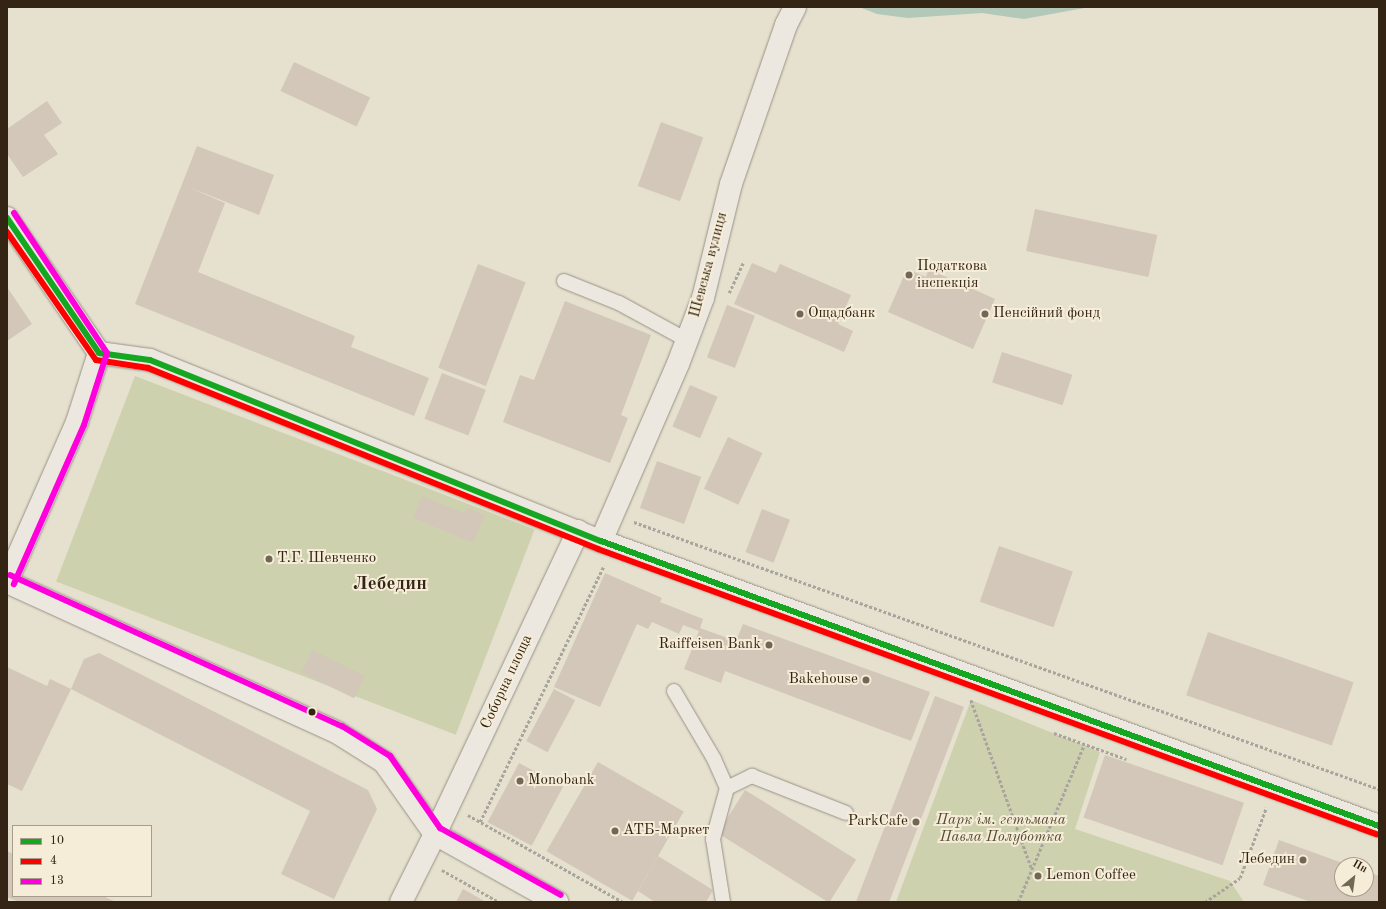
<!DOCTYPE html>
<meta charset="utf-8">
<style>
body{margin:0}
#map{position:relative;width:1386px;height:909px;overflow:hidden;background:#e6e0ce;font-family:"Old Standard TT",serif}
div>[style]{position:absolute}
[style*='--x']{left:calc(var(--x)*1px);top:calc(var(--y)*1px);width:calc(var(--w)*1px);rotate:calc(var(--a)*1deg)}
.green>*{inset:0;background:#ced1ae;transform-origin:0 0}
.water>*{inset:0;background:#b2c9ba}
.building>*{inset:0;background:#d3c7b9;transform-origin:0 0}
.path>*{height:2.5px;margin-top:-1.25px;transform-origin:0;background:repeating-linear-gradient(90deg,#a9a49d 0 3px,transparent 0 5px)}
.roads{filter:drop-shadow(0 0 1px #979286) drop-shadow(0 0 1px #979286)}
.service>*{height:14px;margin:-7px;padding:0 7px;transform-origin:7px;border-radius:7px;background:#ece8df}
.minor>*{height:22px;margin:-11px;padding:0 11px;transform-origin:11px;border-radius:11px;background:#ece8df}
.tertiary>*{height:22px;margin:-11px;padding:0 11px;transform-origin:11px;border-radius:11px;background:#ece8df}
.secondary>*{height:22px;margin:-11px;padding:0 11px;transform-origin:11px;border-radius:11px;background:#ece8df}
.bus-1>*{height:6px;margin:-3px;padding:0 3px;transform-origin:3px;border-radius:3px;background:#15a721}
.bus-2>*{height:6px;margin:-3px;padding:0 3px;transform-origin:3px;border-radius:3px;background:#f00}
.bus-3>*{height:6px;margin:-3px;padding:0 3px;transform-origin:3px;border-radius:3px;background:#f0d}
.dots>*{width:11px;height:11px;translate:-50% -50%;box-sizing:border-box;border:2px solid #f6edd9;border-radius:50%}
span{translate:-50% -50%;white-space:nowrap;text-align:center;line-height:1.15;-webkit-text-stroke:4px #f6edd9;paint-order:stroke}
.street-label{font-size:15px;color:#342413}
.poi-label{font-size:15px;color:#342413}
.left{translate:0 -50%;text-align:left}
.right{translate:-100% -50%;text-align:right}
.park-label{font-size:15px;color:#564c33;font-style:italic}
.district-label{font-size:19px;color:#342413;font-weight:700}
.frame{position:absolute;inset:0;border:8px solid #342413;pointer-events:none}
.legend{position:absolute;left:12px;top:825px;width:140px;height:72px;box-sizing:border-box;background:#f6edd9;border:1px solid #a89d8a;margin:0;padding:5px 7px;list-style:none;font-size:12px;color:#342413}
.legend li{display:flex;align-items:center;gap:8px;height:20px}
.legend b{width:20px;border:1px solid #a89d8a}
.north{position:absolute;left:1334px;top:857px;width:40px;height:40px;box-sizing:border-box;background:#f6edd9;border:1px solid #a89d8a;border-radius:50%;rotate:29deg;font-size:11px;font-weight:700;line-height:16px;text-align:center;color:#342413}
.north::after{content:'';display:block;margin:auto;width:14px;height:18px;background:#726654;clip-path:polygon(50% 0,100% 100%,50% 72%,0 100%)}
</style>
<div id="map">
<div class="green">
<i style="left:135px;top:376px;width:428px;height:220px;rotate:21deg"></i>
<i style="clip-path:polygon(971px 700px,1100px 752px,1075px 829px,1230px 881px,1244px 902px,896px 902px)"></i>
</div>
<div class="water">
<i style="clip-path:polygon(859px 7px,1090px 7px,1024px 19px,982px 13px,908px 18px,877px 14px)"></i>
</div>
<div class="building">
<i style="left:294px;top:62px;width:84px;height:32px;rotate:25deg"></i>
<i style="clip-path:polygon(47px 101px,62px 123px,44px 135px,58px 154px,23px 177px,7px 154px,7px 129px)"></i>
<i style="left:661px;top:122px;width:45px;height:68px;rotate:20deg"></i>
<i style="clip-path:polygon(197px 146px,274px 175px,259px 215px,188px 187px,225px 203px,198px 272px,355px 336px,351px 347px,429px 378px,414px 416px,135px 304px)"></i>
<i style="left:1035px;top:209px;width:125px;height:43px;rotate:12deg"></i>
<i style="clip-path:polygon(752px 263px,776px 273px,780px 264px,851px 295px,838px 324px,853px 331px,844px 352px,734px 304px)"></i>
<i style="left:478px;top:264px;width:51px;height:111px;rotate:21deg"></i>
<i style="clip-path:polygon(907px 269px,926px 277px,929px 269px,995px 299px,973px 349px,888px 312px)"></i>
<i style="clip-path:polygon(7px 287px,32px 324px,7px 341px)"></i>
<i style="clip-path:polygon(565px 301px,651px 335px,621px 415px,628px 418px,610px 463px,503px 422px,520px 375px,534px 380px)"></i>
<i style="left:727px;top:305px;width:30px;height:56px;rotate:21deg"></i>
<i style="left:1002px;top:352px;width:74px;height:32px;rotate:18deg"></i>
<i style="left:442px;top:373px;width:47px;height:49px;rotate:21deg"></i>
<i style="left:690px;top:385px;width:30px;height:45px;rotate:23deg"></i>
<i style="left:728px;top:437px;width:38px;height:57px;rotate:25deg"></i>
<i style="left:657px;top:461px;width:47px;height:50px;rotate:20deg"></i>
<i style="clip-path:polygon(422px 496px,464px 513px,469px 508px,485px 515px,473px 543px,413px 518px)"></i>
<i style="left:762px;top:509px;width:30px;height:46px;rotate:21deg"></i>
<i style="left:999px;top:546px;width:78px;height:59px;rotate:19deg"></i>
<i style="clip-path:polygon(605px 573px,662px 598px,660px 602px,703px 619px,700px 628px,736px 641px,743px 624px,930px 692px,911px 741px,725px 671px,721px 683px,684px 669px,699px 631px,683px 625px,679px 634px,652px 622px,648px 629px,637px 624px,600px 707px,554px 687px)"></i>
<i style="left:1208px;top:632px;width:154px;height:67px;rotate:19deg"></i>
<i style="left:312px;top:650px;width:59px;height:25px;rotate:26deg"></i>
<i style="clip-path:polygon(99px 653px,368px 790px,377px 809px,334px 899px,281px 874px,310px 811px,71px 689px,22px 791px,7px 784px,7px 667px,47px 686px,50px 679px,71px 689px,84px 659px)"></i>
<i style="left:554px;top:689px;width:24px;height:59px;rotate:28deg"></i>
<i style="left:935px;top:696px;width:31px;height:220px;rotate:21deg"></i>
<i style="left:1105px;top:755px;width:147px;height:66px;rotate:19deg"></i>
<i style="left:598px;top:762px;width:99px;height:103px;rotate:30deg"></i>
<i style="left:519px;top:763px;width:50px;height:67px;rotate:28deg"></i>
<i style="left:745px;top:790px;width:131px;height:51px;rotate:32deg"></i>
<i style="clip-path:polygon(1279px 840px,1348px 865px,1342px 865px,1342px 889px,1366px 889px,1366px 871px,1379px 876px,1379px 902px,1311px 902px,1263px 885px)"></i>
<i style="clip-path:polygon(7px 851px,13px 854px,13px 896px,103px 896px,116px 902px,19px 902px,7px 897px)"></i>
<i style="clip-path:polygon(658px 856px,713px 890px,706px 902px,655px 902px,638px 891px)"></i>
<i style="clip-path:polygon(463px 889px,486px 902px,456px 902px)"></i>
</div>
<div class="path">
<i style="--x:729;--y:293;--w:33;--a:-65"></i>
<i style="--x:634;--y:522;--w:791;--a:19.72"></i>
<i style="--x:971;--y:700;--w:180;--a:70.2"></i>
<i style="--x:1054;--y:733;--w:77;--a:19.9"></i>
<i style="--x:468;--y:815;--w:178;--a:29.3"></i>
<i style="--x:480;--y:822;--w:285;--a:-64.2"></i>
<i style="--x:442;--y:870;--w:65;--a:29.3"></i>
<i style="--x:1018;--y:902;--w:170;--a:-67.2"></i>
<i style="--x:1205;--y:902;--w:42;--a:-34.4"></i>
<i style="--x:1240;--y:878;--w:75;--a:-69.6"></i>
</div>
<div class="roads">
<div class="service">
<i style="--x:564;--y:281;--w:59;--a:21.8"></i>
<i style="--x:619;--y:303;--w:77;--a:28.6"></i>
<i style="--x:674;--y:691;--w:79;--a:59.5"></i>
<i style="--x:714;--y:759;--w:32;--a:66"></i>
<i style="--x:727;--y:788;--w:53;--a:105.4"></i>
<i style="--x:713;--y:839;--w:64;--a:81"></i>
<i style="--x:727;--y:788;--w:28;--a:-26"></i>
<i style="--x:752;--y:776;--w:101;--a:21.5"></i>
</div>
<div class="minor">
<i style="--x:601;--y:541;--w:193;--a:-66.5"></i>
<i style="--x:678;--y:364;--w:71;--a:-69.3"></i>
<i style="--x:703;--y:298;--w:117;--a:-76.2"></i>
<i style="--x:731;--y:184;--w:168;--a:-70.9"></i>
<i style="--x:786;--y:25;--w:20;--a:-63"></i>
</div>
<div class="tertiary">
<i style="--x:401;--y:902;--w:76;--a:-63.4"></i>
</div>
<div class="secondary">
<i style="--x:7;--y:218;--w:163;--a:55.7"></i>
<i style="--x:99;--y:353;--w:51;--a:7.8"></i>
<i style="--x:150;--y:360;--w:486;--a:21.9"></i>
<i style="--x:601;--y:541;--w:829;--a:20.12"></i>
<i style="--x:7;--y:581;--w:174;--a:-66.2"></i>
<i style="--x:77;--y:422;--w:72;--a:-72.3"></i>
<i style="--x:7;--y:582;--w:364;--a:24.5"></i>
<i style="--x:338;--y:733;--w:54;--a:32.2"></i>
<i style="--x:384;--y:762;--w:88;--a:54.7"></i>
<i style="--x:435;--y:834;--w:140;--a:29.1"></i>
<i style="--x:435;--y:834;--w:335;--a:-64.7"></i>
</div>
</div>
<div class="bus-1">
<i style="--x:7;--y:218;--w:163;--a:55.7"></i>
<i style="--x:99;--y:353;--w:51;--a:7.8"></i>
<i style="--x:150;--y:360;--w:486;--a:21.9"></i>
<i style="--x:601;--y:541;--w:829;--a:20.12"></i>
</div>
<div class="bus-2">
<i style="--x:7;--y:232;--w:156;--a:55.2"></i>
<i style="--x:96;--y:360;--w:53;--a:8.7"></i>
<i style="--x:148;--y:368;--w:485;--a:21.9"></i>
<i style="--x:598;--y:549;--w:829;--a:20.12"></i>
</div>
<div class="bus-3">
<i style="--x:14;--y:213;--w:168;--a:56.4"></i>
<i style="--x:107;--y:353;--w:76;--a:107.7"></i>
<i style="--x:84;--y:425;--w:174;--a:113.8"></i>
<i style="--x:10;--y:575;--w:365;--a:24.5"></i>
<i style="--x:342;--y:726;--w:57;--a:32"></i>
<i style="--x:390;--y:756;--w:88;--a:55.2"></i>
<i style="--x:440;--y:828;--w:138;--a:29"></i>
</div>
<div class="dots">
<i style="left:909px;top:275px;background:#726654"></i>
<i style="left:800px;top:314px;background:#726654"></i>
<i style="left:985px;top:314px;background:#726654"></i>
<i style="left:269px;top:559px;background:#726654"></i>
<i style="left:769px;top:645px;background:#726654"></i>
<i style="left:866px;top:680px;background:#726654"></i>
<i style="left:312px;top:712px;background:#342413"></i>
<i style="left:520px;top:781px;background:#726654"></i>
<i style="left:916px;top:822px;background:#726654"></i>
<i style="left:615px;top:831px;background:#726654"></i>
<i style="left:1303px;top:860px;background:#726654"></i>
<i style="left:1038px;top:876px;background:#726654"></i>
</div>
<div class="street-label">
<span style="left:709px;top:265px;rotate:-75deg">Шевська вулиця</span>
<span style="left:507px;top:682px;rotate:-65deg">Соборна площа</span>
</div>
<div class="poi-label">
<span class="left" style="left:917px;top:275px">Податкова<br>інспекція</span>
<span class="left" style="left:808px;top:314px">Ощадбанк</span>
<span class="left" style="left:993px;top:314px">Пенсійний фонд</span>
<span class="left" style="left:277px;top:559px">Т.Г. Шевченко</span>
<span class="right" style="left:761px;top:645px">Raiffeisen Bank</span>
<span class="right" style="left:858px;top:680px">Bakehouse</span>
<span class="left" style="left:528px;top:781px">Monobank</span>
<span class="right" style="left:908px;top:822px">ParkCafe</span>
<span class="left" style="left:623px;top:831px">АТБ-Маркет</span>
<span class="right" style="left:1295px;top:860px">Лебедин</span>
<span class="left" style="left:1046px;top:876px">Lemon Coffee</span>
</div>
<div class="park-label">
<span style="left:1001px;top:829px">Парк ім. гетьмана<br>Павла Полуботка</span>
</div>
<div class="district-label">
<span style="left:390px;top:585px">Лебедин</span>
</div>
<div class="frame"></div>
<ul class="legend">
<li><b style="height:5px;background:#15a721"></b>10</li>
<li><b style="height:5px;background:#f00"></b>4</li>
<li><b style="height:5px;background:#f0d"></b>13</li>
</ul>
<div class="north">Пн</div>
</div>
